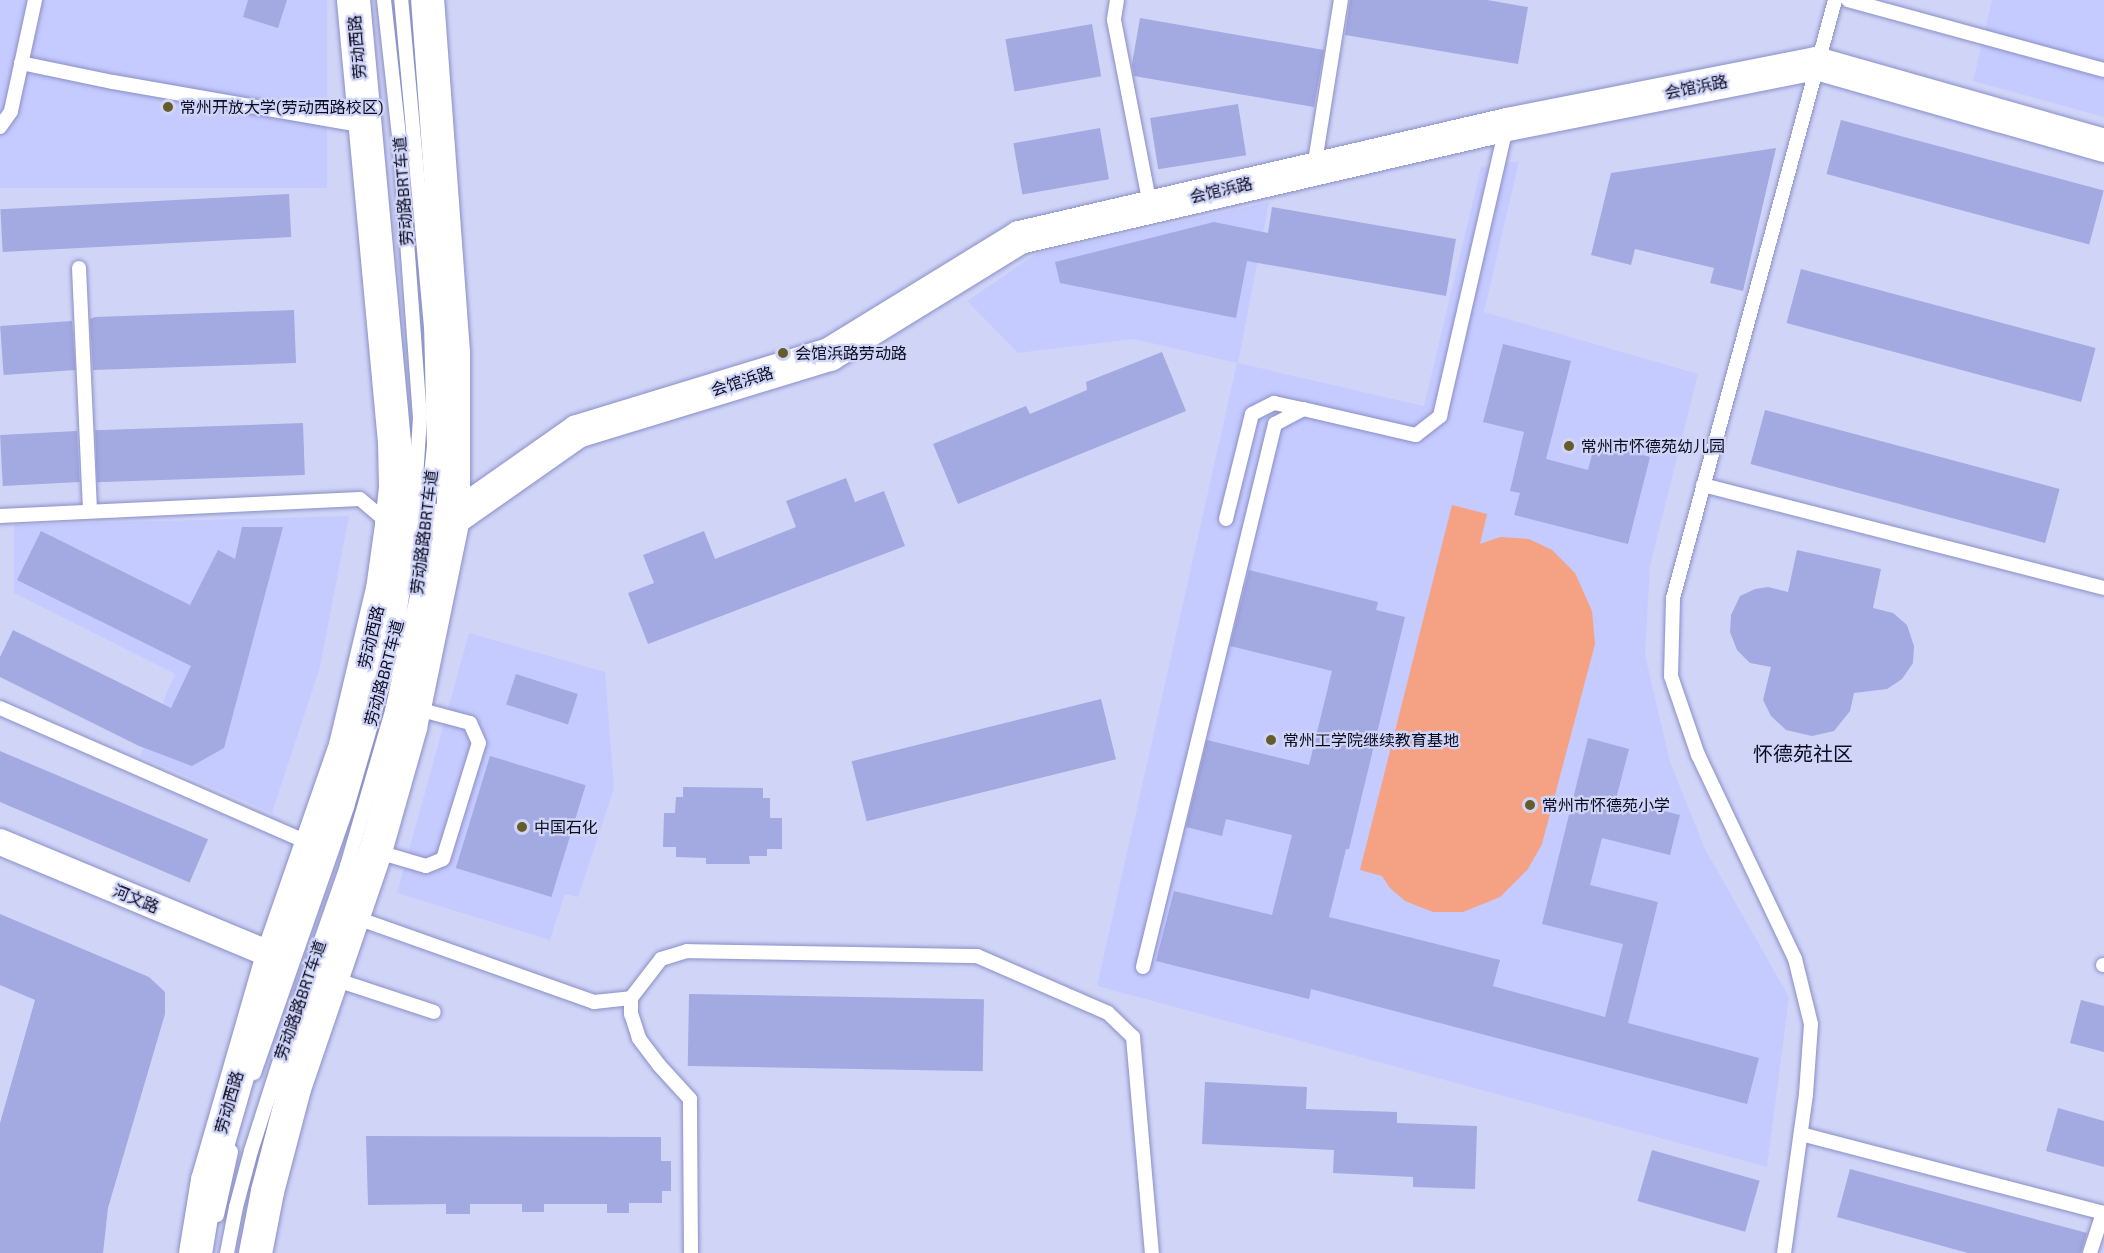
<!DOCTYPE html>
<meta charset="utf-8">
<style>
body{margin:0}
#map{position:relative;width:2104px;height:1253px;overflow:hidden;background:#d0d5f8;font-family:"Exo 2","Noto Sans SC",sans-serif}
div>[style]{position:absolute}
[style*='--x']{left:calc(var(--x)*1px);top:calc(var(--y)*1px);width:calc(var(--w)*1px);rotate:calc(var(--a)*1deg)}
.built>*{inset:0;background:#c5cbff;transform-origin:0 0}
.green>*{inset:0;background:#f4a184}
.building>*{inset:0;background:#a3a9e1;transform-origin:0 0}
.roads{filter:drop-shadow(0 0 2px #8a8fc6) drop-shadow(0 0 2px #8a8fc6)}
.lane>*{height:14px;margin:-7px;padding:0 7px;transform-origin:7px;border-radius:7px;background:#fff}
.street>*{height:26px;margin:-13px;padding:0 13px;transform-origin:13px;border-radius:13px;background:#fff}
.secondary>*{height:33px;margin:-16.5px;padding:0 16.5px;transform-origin:16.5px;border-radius:16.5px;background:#fff}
.primary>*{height:33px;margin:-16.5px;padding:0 16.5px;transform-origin:16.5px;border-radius:16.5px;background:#fff}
.dots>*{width:16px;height:16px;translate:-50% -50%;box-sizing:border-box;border:3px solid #d0d5f8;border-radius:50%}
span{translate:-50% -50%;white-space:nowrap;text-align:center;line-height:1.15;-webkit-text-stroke:4.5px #d0d5f8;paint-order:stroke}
.street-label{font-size:16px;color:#0b0c1f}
.poi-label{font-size:16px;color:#0b0c1f}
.left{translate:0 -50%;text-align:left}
.quarter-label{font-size:20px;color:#0b0c1f}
</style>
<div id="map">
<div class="built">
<i style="left:0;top:0;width:327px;height:188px"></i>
<i style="clip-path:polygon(1992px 0,2104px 0,2104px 117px,1973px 81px)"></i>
<i style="clip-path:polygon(1519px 161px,1484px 312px,1698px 374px,1650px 565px,1645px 655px,1670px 762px,1705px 849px,1789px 997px,1767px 1167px,1097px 986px,1237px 363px,1134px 339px,1018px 353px,967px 301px,1036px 254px,1269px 202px,1238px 363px,1424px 406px,1481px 167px)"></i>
<i style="clip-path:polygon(349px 516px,320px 667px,272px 813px,140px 756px,175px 674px,14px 593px,14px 525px)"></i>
<i style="clip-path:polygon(469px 633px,605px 672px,614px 788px,578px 897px,565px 894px,550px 940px,397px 893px)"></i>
</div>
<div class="green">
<i style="clip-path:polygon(1452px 505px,1487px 514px,1480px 544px,1500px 537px,1529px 539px,1552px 550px,1575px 573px,1592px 611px,1595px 644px,1542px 844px,1528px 869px,1500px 897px,1463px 912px,1433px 912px,1405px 901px,1390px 888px,1382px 876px,1360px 870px)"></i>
</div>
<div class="building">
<i style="clip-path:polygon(248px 0,287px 0,278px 28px,243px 17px)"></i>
<i style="clip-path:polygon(1350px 0,1487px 0,1528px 7px,1518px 64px,1345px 35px)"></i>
<i style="clip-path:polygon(1140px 18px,1324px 50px,1314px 107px,1134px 76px,1132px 64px)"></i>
<i style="left:1092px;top:24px;width:53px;height:88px;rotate:80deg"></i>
<i style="left:1238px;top:104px;width:52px;height:89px;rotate:81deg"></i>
<i style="left:1841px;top:120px;width:272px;height:56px;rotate:15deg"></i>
<i style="left:1100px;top:128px;width:52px;height:88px;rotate:80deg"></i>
<i style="clip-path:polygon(1776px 148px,1743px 291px,1710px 283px,1714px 268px,1635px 249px,1631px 265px,1591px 255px,1611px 173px)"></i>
<i style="left:289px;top:194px;width:43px;height:289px;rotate:87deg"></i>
<i style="clip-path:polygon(1272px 207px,1456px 239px,1446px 296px,1247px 261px,1236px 318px,1060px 283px,1055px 262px,1214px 222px,1268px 233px)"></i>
<i style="left:1801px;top:269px;width:305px;height:56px;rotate:15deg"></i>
<i style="clip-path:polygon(294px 310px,296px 363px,93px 370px,90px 319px,95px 317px)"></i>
<i style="left:72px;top:321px;width:49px;height:72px;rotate:86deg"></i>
<i style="clip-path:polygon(1503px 344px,1571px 361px,1546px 459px,1588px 470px,1595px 443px,1650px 457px,1628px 544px,1514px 515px,1520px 493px,1510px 491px,1524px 432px,1483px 422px)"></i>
<i style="clip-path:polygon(1162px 352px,1186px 411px,958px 504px,933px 444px,1026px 406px,1030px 414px,1087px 390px,1086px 382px)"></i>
<i style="left:1765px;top:410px;width:305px;height:56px;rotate:15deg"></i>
<i style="left:303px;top:423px;width:52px;height:208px;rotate:88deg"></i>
<i style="left:77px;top:431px;width:51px;height:77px;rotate:87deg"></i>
<i style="clip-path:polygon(846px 478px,855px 502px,884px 491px,905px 546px,648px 644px,628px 593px,654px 583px,643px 555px,704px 531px,715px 559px,796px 527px,786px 501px)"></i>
<i style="clip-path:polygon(242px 527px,283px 527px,224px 748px,192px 766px,139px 746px,0 677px,0 657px,13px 630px,171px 708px,191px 666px,17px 580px,41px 531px,190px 605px,218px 550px,235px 559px)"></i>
<i style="clip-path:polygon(1797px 550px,1881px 569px,1873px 608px,1893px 613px,1907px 625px,1914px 646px,1913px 663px,1902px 679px,1887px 689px,1854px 693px,1850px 711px,1834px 731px,1812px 736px,1786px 730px,1771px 716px,1763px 700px,1771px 667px,1750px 663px,1737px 650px,1730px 632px,1731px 615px,1740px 596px,1755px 589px,1768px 587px,1788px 592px)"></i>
<i style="clip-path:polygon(1249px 570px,1378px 602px,1376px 610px,1405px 617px,1349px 849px,1346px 849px,1329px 917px,1500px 960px,1493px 986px,1605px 1017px,1623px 944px,1542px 924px,1588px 738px,1629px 749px,1616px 799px,1680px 815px,1670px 855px,1602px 838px,1590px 885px,1658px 902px,1628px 1023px,1759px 1058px,1747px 1104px,1311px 989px,1309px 999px,1156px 961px,1174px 891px,1272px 915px,1292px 835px,1226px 819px,1222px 836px,1186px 827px,1207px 740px,1309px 765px,1332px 671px,1230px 646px)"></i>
<i style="left:516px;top:674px;width:65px;height:32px;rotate:18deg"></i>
<i style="left:1101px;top:699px;width:62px;height:257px;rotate:76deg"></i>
<i style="left:0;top:751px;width:226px;height:47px;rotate:23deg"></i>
<i style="left:490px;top:756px;width:100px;height:117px;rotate:17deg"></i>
<i style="clip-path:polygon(683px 787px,763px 788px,763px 798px,770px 798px,770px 818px,782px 818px,782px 849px,767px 849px,767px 856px,749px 856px,750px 864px,706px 864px,706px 858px,676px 857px,676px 847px,663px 847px,664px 813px,675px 813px,676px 797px,683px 797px)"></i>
<i style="clip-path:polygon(0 914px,149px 977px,165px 992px,165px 1014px,108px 1208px,103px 1253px,0 1253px,0 1123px,35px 1000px,0 985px)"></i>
<i style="left:689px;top:994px;width:295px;height:72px;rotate:1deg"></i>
<i style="clip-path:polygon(2081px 1000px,2104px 1006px,2104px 1052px,2070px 1043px)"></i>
<i style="clip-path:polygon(1205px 1082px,1307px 1087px,1306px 1109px,1397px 1112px,1397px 1123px,1477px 1126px,1475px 1189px,1413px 1187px,1413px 1177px,1333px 1173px,1334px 1150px,1202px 1144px)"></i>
<i style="clip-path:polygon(2058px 1108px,2104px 1121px,2104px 1167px,2046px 1151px)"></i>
<i style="clip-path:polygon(366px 1136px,661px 1137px,661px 1161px,671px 1161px,671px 1191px,662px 1191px,662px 1203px,629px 1203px,629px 1213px,607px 1213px,607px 1204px,544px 1204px,544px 1212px,522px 1212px,522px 1204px,470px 1204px,470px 1214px,446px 1214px,446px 1204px,368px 1205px)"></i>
<i style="left:1652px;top:1150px;width:112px;height:53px;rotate:16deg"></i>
<i style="clip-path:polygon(1850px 1169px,2087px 1233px,2081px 1253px,1968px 1253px,1837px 1217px)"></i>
</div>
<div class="roads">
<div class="lane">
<i style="--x:1117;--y:0;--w:20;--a:99"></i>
<i style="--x:1114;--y:20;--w:189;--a:79"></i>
<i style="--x:1848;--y:0;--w:265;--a:15.3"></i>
<i style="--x:21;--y:63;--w:94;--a:11.7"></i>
<i style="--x:113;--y:82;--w:255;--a:9.9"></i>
<i style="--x:0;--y:127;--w:19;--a:-55"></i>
<i style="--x:11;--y:111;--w:114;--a:-77.8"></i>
<i style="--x:1314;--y:168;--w:170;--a:-80.9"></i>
<i style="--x:79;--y:268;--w:243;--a:87.4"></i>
<i style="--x:1703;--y:485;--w:414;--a:14.4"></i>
<i style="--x:0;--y:516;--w:360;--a:-2.7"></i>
<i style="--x:360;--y:499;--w:39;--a:40"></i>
<i style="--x:1226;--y:519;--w:108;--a:-76.1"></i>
<i style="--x:1252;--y:414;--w:25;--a:-27"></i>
<i style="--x:1274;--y:403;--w:30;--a:12"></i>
<i style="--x:0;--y:708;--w:339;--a:23.6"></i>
<i style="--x:375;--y:851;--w:53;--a:16.4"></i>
<i style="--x:426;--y:866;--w:18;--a:-22"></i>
<i style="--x:443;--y:859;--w:121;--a:-72.8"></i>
<i style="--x:479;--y:743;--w:22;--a:-114"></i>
<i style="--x:470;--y:723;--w:58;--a:-165"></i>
<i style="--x:354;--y:917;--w:255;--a:19.5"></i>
<i style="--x:594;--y:1002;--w:37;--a:-6"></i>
<i style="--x:2103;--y:965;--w:1;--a:0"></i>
<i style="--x:1143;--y:967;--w:559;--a:-76.34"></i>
<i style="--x:1275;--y:424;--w:32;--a:-28"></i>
<i style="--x:1303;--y:409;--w:116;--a:13"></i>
<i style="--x:1416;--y:435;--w:31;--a:-38"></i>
<i style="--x:1440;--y:416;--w:300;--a:-77.1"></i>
<i style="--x:334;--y:979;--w:105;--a:18.3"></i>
<i style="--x:254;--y:1073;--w:282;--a:-70.7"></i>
<i style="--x:347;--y:807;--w:171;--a:-73.7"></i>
<i style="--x:395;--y:643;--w:121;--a:-81.5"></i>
<i style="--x:413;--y:523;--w:105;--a:-86.2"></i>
<i style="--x:420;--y:418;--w:274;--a:-94.2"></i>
<i style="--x:400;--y:145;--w:146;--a:-96.3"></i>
<i style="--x:1801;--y:1134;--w:313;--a:14.6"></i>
<i style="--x:217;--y:1215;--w:65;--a:-77.5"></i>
<i style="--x:227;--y:1253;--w:47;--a:-78.9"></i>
<i style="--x:236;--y:1207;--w:58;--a:-75"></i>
<i style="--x:251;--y:1151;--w:131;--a:-72.3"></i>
<i style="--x:291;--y:1026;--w:170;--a:-70.7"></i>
<i style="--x:347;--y:866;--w:161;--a:-73.8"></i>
<i style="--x:392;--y:711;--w:136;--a:-77.7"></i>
<i style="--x:421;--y:578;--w:133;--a:-84.4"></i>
<i style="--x:434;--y:446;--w:119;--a:-91.4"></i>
<i style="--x:431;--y:327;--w:328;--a:-95.2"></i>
<i style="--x:691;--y:1253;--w:154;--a:-90.4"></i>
<i style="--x:690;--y:1099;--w:46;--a:-132.4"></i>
<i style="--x:659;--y:1065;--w:34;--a:-127"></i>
<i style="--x:639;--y:1038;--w:25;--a:-108"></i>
<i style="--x:631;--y:1014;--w:16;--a:-90"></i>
<i style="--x:631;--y:998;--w:49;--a:-52.4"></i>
<i style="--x:661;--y:959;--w:27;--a:-17"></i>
<i style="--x:687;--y:951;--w:290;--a:1"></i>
<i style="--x:977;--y:956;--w:143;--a:23.5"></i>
<i style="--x:1108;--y:1013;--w:35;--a:44"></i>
<i style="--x:1133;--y:1037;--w:217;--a:85"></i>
<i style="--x:1784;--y:1253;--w:161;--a:-82.1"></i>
<i style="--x:1806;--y:1094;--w:70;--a:-85.9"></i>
<i style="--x:1811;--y:1024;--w:67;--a:-103.8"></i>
<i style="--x:1795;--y:959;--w:226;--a:-115.4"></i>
<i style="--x:1698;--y:755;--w:83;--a:-108.9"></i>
<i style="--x:1671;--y:676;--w:78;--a:-88.5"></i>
<i style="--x:1673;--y:598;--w:620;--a:-74.84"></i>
<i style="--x:2090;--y:1253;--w:42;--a:-72"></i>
</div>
<div class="street">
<i style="--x:0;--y:842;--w:295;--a:22.6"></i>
</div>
<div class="secondary">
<i style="--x:391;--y:525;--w:62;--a:-6.4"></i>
<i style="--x:453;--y:518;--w:151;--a:-35.1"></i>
<i style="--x:577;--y:431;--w:264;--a:-17"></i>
<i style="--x:829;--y:354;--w:223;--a:-31.6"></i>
<i style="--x:1019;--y:237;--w:501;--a:-13.04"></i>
<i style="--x:1507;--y:124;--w:315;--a:-11.2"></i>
<i style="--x:1816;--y:63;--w:299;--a:15.9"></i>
</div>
<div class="primary">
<i style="--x:195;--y:1253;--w:74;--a:-80.7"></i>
<i style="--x:207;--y:1180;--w:234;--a:-73.9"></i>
<i style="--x:272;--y:955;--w:222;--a:-70.8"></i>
<i style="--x:345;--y:745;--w:160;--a:-76.7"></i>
<i style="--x:382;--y:589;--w:65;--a:-82"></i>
<i style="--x:391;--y:525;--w:39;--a:-84"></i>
<i style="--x:395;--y:486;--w:44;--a:-91.3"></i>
<i style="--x:394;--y:442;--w:444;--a:-95.3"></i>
<i style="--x:255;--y:1253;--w:63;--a:-79"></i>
<i style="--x:267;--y:1191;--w:106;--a:-75.3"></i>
<i style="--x:294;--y:1088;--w:250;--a:-71.1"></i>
<i style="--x:375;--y:851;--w:129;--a:-74.2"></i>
<i style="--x:410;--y:727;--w:213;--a:-78.4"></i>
<i style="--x:453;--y:518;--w:166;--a:-90"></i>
<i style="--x:453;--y:352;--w:353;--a:-94.2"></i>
</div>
</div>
<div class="dots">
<i style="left:168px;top:107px;background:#655c29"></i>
<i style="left:783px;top:353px;background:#655c29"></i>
<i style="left:1569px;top:446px;background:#655c29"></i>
<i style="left:1271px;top:740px;background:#655c29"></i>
<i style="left:1530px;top:805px;background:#655c29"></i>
<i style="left:522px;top:827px;background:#655c29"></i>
</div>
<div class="street-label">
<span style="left:357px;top:47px;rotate:-95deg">劳动西路</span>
<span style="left:1696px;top:87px;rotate:-11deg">会馆浜路</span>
<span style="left:1221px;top:190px;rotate:-13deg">会馆浜路</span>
<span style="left:403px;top:191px;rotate:-94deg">劳动路BRT车道</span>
<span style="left:742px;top:381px;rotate:-17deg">会馆浜路</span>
<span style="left:424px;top:532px;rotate:-83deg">劳动路路BRT车道</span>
<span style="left:371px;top:637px;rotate:-77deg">劳动西路</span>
<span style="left:384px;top:673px;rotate:-75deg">劳动路BRT车道</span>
<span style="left:136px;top:899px;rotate:22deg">河文路</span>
<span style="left:300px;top:1000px;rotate:-71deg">劳动路路BRT车道</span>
<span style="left:229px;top:1102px;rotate:-74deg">劳动西路</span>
</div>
<div class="poi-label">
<span class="left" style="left:180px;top:107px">常州开放大学(劳动西路校区)</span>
<span class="left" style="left:795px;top:353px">会馆浜路劳动路</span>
<span class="left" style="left:1581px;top:446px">常州市怀德苑幼儿园</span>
<span class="left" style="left:1283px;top:740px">常州工学院继续教育基地</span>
<span class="left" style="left:1542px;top:805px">常州市怀德苑小学</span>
<span class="left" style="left:534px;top:827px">中国石化</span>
</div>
<div class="quarter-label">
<span style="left:1803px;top:753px">怀德苑社区</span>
</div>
</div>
